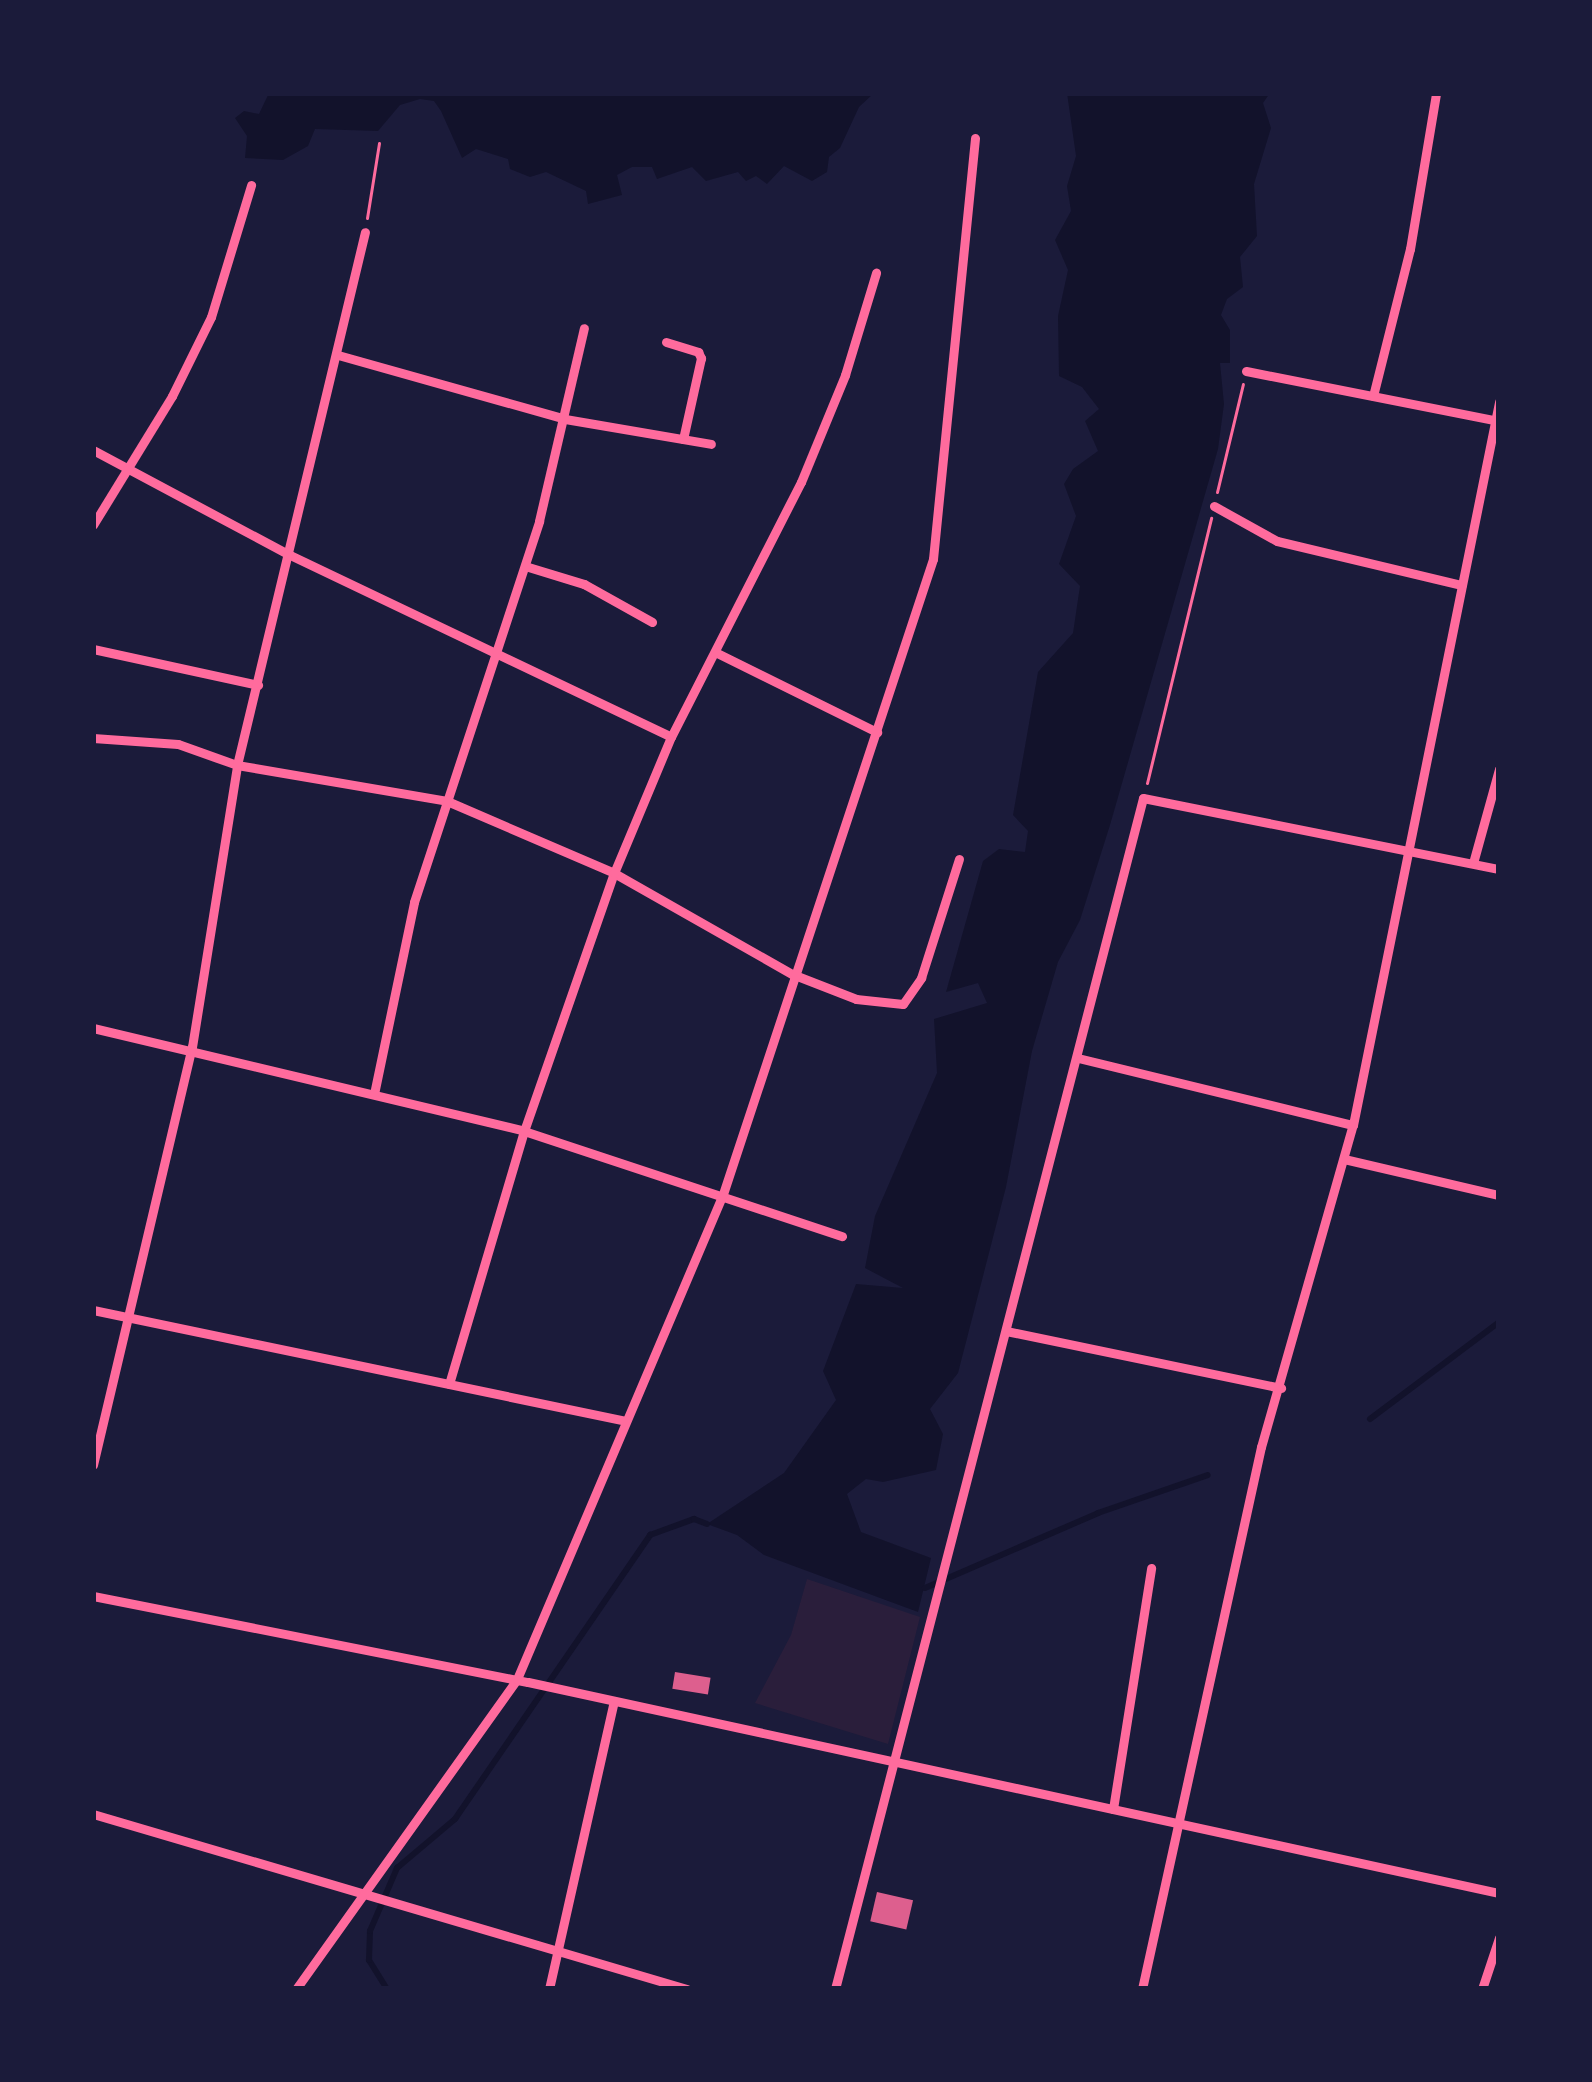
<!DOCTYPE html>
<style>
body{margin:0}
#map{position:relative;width:1592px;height:2082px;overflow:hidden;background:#1b1b3a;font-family:Signika,sans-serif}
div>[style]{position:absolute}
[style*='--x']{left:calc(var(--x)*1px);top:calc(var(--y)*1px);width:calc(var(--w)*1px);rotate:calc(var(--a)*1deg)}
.green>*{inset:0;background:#2a1e3b}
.water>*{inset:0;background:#12122b}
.stream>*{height:6px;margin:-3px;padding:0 3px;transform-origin:3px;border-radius:3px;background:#12122b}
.building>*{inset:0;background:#dd5f8e;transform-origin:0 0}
.path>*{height:3px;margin:-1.5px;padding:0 1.5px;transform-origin:1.5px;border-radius:1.5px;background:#ff6b9d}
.minor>*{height:9px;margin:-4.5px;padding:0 4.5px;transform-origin:4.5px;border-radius:4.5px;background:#ff6b9d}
span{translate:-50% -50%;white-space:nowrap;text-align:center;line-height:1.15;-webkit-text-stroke:12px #1b1b3a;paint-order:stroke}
.frame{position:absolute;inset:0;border:96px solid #1b1b3a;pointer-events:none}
</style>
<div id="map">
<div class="green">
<i style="clip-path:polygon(807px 1579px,920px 1617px,888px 1744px,755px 1703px,791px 1635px)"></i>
</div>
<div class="water">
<i style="clip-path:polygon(269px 93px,874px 93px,859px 107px,840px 148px,829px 157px,827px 172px,812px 181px,784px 166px,767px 184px,756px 176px,746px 181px,738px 172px,706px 181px,692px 167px,657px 179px,652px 167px,632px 167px,617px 175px,622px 195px,588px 204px,586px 191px,546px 172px,530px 177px,510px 169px,508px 159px,476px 149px,462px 158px,441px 111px,434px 101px,420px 99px,400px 105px,378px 131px,315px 129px,308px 146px,283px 160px,245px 158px,247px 136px,235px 118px,244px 111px,259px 114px)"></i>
<i style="clip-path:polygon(1067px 93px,1270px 93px,1263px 103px,1271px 128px,1254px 184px,1257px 236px,1240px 257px,1243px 287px,1227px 299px,1221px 315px,1230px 330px,1230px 363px,1220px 363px,1224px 404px,1218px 449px,1110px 825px,1080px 920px,1058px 962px,1032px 1051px,1006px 1187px,958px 1373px,930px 1409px,943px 1434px,936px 1470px,883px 1482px,866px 1479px,847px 1494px,861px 1532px,931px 1558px,918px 1612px,764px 1555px,737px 1535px,707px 1524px,784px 1473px,836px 1400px,823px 1371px,856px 1284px,903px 1288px,865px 1268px,875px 1216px,937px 1073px,934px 1019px,987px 1003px,978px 983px,946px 992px,983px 861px,999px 849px,1025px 852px,1028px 831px,1013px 815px,1038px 672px,1073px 633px,1080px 586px,1059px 564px,1076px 516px,1064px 484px,1073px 469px,1098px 451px,1085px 421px,1099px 409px,1082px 387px,1059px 376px,1058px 316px,1068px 270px,1055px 240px,1071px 211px,1067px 186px,1076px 156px)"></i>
</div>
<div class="stream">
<i style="--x:1370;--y:1419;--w:161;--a:-36.9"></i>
<i style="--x:925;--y:1588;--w:189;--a:-23.4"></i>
<i style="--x:1098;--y:1513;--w:116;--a:-19.1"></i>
<i style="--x:387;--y:1989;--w:34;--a:-122"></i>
<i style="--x:369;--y:1960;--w:29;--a:-88"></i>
<i style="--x:370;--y:1931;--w:69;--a:-66.8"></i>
<i style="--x:397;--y:1868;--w:76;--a:-40.2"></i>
<i style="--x:455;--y:1819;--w:345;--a:-55.5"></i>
<i style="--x:650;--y:1535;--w:47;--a:-20"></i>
<i style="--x:694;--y:1519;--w:14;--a:21"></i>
</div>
<div class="building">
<i style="left:675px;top:1672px;width:36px;height:17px;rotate:9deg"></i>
<i style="left:877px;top:1892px;width:37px;height:30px;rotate:13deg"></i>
</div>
<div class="path">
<i style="--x:367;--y:218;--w:76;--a:-80.9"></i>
<i style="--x:1217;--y:492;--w:111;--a:-76.5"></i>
<i style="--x:1147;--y:783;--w:273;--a:-76.4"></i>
</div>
<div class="minor">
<i style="--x:666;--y:342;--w:34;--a:17"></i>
<i style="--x:698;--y:352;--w:7;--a:63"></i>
<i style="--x:701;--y:358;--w:83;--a:102.5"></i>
<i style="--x:338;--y:355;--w:236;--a:15.7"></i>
<i style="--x:565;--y:419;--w:148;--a:9.7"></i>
<i style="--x:1246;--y:371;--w:253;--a:11.2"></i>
<i style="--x:1373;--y:396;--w:152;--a:-75.9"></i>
<i style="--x:1410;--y:249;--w:158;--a:-80.5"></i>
<i style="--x:93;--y:450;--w:223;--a:28.1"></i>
<i style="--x:290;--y:555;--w:422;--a:25.5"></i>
<i style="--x:1214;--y:506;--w:72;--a:29.1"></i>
<i style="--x:1277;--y:541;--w:190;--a:13.4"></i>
<i style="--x:93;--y:525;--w:151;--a:-58.5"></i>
<i style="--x:172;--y:396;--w:88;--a:-63.7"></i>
<i style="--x:211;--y:317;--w:138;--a:-73.1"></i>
<i style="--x:525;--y:566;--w:62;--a:17"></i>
<i style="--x:584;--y:584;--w:78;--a:29.2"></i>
<i style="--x:93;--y:649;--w:169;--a:12.3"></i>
<i style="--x:715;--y:652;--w:181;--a:26.3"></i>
<i style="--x:93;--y:738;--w:85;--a:4"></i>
<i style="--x:178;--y:744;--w:63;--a:19.6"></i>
<i style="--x:237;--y:765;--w:213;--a:9.7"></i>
<i style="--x:447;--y:801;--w:182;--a:23.3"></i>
<i style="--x:614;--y:873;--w:205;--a:29.6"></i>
<i style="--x:792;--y:974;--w:69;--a:21.3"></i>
<i style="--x:856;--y:999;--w:47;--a:6.1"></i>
<i style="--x:903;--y:1004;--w:32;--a:-55"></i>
<i style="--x:921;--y:978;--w:125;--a:-72.3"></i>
<i style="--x:1473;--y:863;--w:98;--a:-74.5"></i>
<i style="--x:93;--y:1028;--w:443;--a:13.4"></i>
<i style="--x:524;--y:1131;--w:335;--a:18.3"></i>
<i style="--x:1078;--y:1058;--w:283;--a:13.7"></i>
<i style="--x:374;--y:1094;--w:196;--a:-78.2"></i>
<i style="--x:414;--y:902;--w:401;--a:-71.8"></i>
<i style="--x:539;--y:521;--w:198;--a:-76.9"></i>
<i style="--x:1344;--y:1159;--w:159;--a:13.1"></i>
<i style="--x:93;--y:1310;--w:544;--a:11.76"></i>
<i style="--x:1006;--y:1331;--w:281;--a:11.7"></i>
<i style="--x:449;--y:1384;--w:264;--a:-73.5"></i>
<i style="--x:524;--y:1131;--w:273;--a:-70.8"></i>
<i style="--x:614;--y:873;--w:147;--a:-67.3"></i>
<i style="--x:671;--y:737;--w:286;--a:-63"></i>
<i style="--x:801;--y:482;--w:116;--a:-67.6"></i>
<i style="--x:845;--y:375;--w:107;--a:-73.1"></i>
<i style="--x:93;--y:1465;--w:430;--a:-76.7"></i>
<i style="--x:192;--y:1047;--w:286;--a:-80.9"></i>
<i style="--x:237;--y:765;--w:548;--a:-76.5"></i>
<i style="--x:93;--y:1596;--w:443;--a:11.2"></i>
<i style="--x:528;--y:1682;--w:994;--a:12.26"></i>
<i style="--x:1113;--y:1809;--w:244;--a:-81"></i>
<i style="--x:93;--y:1814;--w:619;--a:16.42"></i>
<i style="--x:296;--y:1989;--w:381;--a:-54.5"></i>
<i style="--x:517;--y:1679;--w:527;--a:-66.99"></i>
<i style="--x:723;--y:1194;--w:669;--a:-71.7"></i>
<i style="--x:933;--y:559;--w:423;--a:-84.3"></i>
<i style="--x:549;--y:1989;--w:295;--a:-77.3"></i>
<i style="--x:835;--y:1989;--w:1230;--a:-75.5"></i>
<i style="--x:1143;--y:798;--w:363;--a:11.3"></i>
<i style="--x:1142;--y:1989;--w:555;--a:-77.62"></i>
<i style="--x:1261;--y:1447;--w:335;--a:-74.1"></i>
<i style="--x:1353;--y:1125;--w:738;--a:-78.58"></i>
<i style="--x:1482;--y:1989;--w:54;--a:-71.6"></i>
</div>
<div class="frame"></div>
</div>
